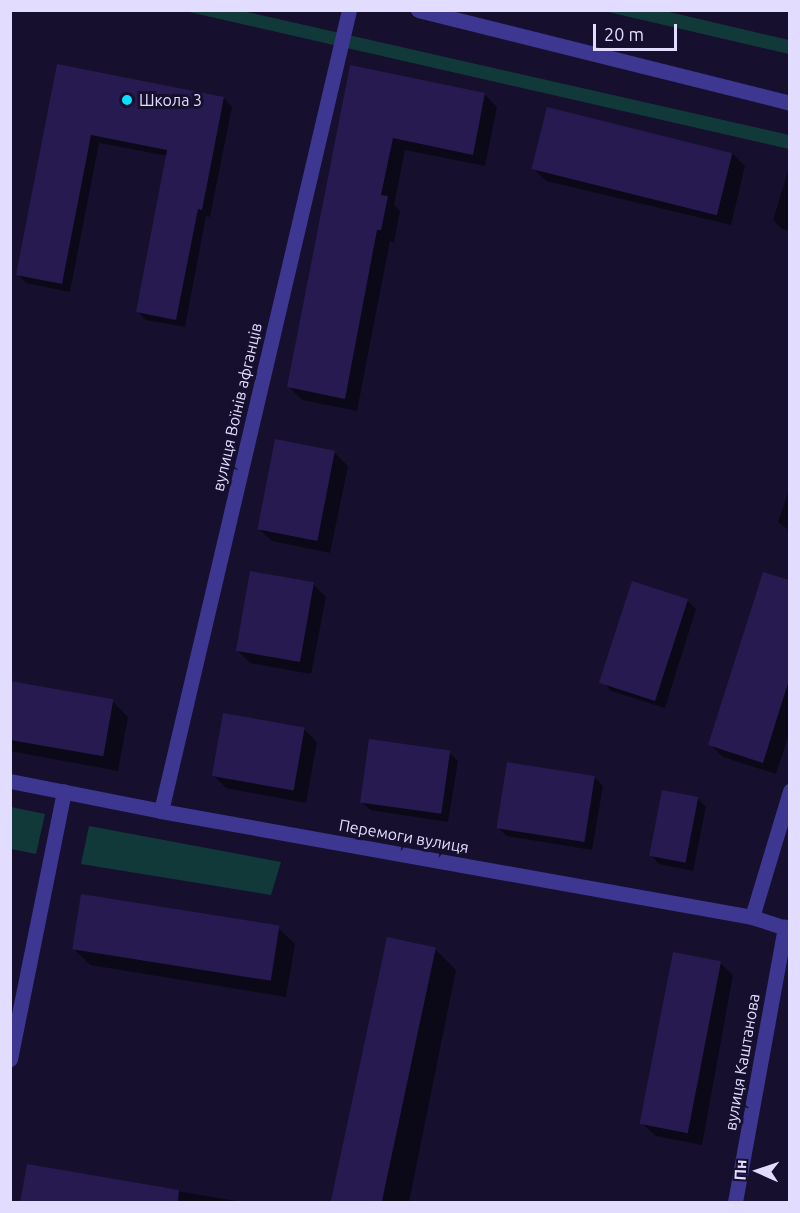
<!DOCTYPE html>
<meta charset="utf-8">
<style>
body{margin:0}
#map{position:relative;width:800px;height:1213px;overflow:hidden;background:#16102e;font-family:Ubuntu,sans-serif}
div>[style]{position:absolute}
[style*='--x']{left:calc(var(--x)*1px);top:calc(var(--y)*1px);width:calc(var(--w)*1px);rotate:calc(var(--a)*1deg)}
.green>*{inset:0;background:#123939}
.shadow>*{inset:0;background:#0007}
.building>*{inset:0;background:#271a51;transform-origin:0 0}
.pedestrian>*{height:15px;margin:-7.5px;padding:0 7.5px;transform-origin:7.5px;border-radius:7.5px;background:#3d3791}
.minor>*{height:15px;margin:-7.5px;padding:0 7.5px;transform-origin:7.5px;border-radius:7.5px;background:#3d3791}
.dots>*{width:16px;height:16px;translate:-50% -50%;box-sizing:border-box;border:3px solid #16102e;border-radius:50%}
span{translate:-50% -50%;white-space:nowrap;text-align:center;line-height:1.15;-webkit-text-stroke:6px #16102e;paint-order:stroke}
.poi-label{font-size:16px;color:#e2ddff}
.left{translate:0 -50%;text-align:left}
.street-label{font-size:16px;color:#e2ddff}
.frame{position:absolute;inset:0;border:12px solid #e2ddff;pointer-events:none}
.north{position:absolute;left:728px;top:1141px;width:60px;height:60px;-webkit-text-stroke:4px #16102e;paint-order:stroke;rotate:273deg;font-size:16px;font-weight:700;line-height:24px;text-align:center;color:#e2ddff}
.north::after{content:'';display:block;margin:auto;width:21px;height:27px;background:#e2ddff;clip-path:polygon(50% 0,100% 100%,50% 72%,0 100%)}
.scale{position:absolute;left:593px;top:24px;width:84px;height:27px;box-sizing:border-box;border:3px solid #e2ddff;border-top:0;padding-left:8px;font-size:18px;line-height:21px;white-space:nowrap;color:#e2ddff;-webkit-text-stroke:4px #16102e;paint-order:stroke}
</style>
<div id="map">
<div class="green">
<i style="clip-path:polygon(185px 11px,243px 11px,789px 135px,789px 149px)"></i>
<i style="clip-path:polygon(604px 11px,665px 11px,789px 40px,789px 54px)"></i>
<i style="clip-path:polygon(11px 807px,45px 814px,36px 854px,11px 849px)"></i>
<i style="clip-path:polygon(89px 826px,281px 862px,271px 895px,81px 864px)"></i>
</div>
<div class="shadow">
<i style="clip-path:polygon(58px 66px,224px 98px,232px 107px,210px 217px,206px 216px,185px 327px,146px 320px,137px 311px,168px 156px,99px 143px,70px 292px,26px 283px,18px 274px)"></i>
<i style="clip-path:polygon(351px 67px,484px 94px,497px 107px,485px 166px,405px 150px,394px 205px,400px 211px,394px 242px,390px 241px,357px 411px,302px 400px,289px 387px)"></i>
<i style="clip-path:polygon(732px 153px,745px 166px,731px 225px,546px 181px,533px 168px)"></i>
<i style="clip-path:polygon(790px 164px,790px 231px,782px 229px,773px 220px)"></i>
<i style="clip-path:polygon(277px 441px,335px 453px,348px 466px,330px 553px,272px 541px,259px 529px)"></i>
<i style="clip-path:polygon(790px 487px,790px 531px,778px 522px)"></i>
<i style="clip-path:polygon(764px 574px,790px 582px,790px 732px,776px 774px,723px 757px,710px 745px)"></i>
<i style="clip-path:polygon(633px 583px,688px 601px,696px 609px,665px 708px,611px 691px,603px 682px)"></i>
<i style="clip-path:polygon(313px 584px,326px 597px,311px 674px,250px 663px,237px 650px)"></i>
<i style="clip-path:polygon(10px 682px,112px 701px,128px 717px,118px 771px,10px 751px)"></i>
<i style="clip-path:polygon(304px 729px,317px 742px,306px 803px,226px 788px,213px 775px)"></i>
<i style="clip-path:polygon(449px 752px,458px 761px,448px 822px,370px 810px,361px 801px)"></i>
<i style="clip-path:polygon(594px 777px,603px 786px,592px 850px,507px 836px,498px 828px)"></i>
<i style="clip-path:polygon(697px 798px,706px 807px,693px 871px,659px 864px,651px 855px)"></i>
<i style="clip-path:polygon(278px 928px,295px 944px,286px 997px,90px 965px,74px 949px)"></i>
<i style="clip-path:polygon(435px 949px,456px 970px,409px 1202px,335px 1202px)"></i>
<i style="clip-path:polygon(720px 963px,733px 975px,702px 1145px,656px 1136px,643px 1124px)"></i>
<i style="clip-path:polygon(28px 1166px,242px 1202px,22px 1202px)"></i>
</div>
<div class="building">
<i style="clip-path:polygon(57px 64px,224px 97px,202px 210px,198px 209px,176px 320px,136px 312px,167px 150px,91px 135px,62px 284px,16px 275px)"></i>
<i style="clip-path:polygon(350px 65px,485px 93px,473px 155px,393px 138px,381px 195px,388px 196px,381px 230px,377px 230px,345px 399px,287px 387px)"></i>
<i style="left:547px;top:107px;width:191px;height:64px;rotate:14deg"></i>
<i style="left:275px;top:439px;width:61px;height:92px;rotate:11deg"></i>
<i style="left:250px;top:571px;width:65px;height:81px;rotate:10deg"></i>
<i style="clip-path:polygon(763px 572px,789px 580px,789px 680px,763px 763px,708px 745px)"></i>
<i style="left:632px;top:581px;width:59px;height:107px;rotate:18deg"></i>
<i style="left:10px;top:681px;width:105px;height:58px;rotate:10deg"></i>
<i style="left:223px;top:713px;width:83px;height:64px;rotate:10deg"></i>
<i style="left:369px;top:739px;width:82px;height:64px;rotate:8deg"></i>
<i style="left:507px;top:762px;width:89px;height:67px;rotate:9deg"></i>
<i style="left:662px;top:790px;width:37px;height:67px;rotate:11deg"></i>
<i style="left:81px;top:894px;width:201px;height:56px;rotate:9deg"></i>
<i style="left:387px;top:937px;width:50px;height:271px;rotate:12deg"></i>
<i style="left:673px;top:952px;width:49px;height:175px;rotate:11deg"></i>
<i style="clip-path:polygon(27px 1164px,179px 1190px,178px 1203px,20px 1203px)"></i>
</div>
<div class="pedestrian">
<i style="--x:418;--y:10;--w:383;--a:14"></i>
</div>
<div class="minor">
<i style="--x:10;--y:781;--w:154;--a:11.2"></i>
<i style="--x:161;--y:811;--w:600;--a:10.17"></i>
<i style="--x:752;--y:917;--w:40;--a:18"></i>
<i style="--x:161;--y:811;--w:823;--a:-76.79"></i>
<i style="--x:752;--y:917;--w:132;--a:-73.2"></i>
<i style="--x:10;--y:1059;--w:273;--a:-78.6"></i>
<i style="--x:735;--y:1202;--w:280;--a:-79.7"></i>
</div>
<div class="dots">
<i style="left:127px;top:100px;background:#09e0ff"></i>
</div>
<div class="poi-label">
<span class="left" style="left:139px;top:100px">Школа 3</span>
</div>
<div class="street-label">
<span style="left:237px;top:407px;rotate:-77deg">вулиця Воїнів афганців</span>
<span style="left:404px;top:836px;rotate:10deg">Перемоги вулиця</span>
<span style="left:742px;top:1062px;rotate:-80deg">вулиця Каштанова</span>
</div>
<div class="frame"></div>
<div class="north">Пн</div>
<div class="scale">20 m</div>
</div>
